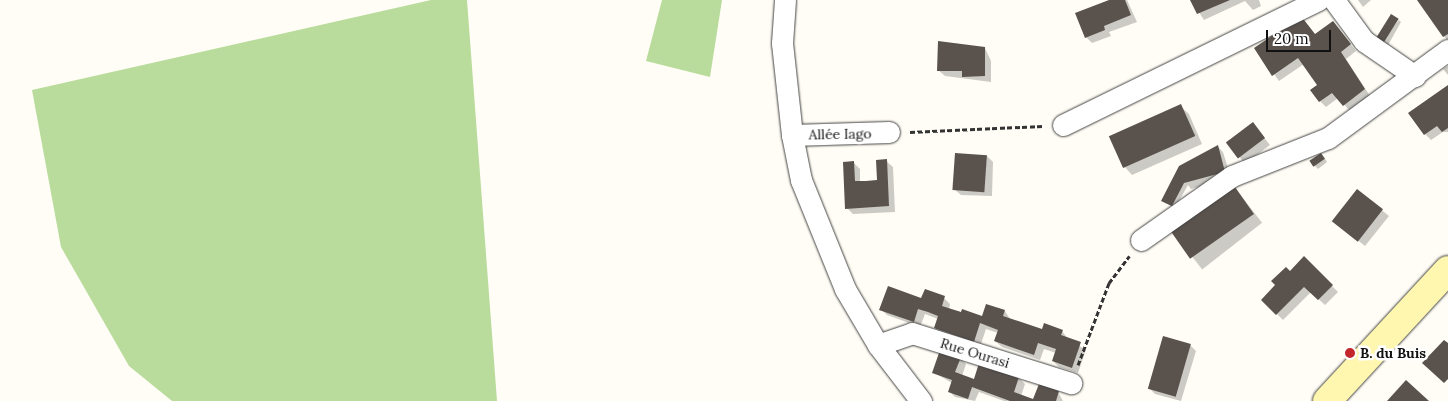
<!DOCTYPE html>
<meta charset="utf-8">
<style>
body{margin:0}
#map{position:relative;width:1448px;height:401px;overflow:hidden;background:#fffdf5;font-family:Lora,serif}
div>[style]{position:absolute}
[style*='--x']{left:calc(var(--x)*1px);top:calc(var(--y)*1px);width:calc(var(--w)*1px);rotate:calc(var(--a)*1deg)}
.forest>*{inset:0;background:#b9dc9c}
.shadow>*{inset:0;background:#0003;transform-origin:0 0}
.building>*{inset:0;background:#5a524d;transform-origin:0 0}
.path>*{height:3px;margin-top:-1.5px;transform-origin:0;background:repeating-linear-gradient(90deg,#333 0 5px,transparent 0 7.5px)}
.roads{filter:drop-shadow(0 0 1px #444) drop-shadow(0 0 1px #444)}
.minor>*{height:21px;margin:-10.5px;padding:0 10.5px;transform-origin:10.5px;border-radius:10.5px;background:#fff}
.secondary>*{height:28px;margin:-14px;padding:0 14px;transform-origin:14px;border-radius:14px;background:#fff6b0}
.dots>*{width:14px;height:14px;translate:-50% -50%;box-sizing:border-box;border:2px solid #fff;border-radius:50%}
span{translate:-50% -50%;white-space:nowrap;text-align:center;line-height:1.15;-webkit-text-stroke:5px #fff;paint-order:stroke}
.street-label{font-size:14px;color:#111}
.poi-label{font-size:14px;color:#111;font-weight:700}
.left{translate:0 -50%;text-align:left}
.scale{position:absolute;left:1266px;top:30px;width:65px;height:22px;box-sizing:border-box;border:2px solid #111;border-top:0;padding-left:6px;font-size:15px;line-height:18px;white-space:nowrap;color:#111;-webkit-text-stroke:4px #fff;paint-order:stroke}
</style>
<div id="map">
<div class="forest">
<i style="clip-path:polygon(431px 0,467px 0,497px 401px,172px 401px,129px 366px,61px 247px,32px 90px)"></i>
<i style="clip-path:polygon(662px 0,722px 0,710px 77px,646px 61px)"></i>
</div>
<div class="shadow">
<i style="clip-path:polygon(1113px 0,1127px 0,1137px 22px,1109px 32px,1111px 36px,1092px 43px,1086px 37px)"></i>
<i style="clip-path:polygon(1191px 0,1259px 0,1261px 6px,1253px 10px,1245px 1px,1204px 20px)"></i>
<i style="clip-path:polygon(1358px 0,1371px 0,1363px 7px)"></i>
<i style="clip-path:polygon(1420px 0,1448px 0,1448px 41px,1444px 36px)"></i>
<i style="clip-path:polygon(1399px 20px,1401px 22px,1387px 47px,1379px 42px)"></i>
<i style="clip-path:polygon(1338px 29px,1356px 51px,1346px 59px,1370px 96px,1350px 111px,1338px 98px,1326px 107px,1320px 101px,1319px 85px,1304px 64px,1279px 81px,1256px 49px)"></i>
<i style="clip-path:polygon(939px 43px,985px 48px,991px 61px,991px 82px,945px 76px,938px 70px)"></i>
<i style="clip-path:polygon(1448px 66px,1448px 75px,1443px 69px)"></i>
<i style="clip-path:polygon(1448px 87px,1448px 132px,1443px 132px,1431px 140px,1425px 134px)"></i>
<i style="clip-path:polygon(1180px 106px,1189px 114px,1202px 144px,1132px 175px,1124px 166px)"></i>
<i style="clip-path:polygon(1258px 130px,1270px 145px,1245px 164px,1227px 141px)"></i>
<i style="clip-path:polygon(1217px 146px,1223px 152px,1231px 178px,1191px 189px,1188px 185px,1175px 208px,1165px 203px,1162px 200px)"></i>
<i style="clip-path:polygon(987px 156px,993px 162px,992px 196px,961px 195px,954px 189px)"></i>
<i style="clip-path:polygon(1324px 157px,1327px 162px,1318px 169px,1311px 162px)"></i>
<i style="clip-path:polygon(886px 161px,893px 167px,895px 212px,853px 214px,847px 208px,853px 162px,860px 169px,860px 182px,878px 181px)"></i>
<i style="left:1235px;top:188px;width:44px;height:76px;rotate:52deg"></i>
<i style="clip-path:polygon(1357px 190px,1389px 216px,1365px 246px,1340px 226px)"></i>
<i style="clip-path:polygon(1304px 258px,1338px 292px,1325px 305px,1311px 292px,1283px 320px,1263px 300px)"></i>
<i style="clip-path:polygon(944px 298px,950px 304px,949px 309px,983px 318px,1005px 311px,1010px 319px,1043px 331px,1062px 331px,1068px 339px,1086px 350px,1078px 373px,1059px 367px,1053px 361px,1056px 353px,1044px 349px,1040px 360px,1002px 347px,995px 341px,998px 333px,986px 329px,980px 347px,941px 334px,935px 328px,938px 319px,925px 314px,920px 327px,887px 315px,881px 309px)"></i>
<i style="clip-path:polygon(1190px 345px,1196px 351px,1181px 401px,1155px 394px,1149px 388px)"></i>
<i style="clip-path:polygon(960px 358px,966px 364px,962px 376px,975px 380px,980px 365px,1019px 378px,1025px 384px,1021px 396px,1034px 401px,1058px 392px,1063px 401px,1004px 401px,979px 392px,975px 401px,955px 397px,949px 391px,952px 383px,933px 372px)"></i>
</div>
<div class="building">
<i style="clip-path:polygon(1109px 0,1125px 0,1131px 15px,1104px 26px,1105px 30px,1085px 38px,1075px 13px)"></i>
<i style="clip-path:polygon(1190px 0,1230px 0,1197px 14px)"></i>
<i style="clip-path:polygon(1417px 0,1448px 0,1448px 34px,1443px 37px)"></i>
<i style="left:1391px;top:14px;width:9px;height:31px;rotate:32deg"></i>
<i style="clip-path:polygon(1301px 16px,1315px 34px,1333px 21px,1351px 44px,1341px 52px,1365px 89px,1343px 106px,1332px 93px,1319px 102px,1310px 90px,1317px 85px,1298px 58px,1272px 76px,1254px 48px)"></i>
<i style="clip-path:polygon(938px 41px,985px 47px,985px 76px,962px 77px,962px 71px,937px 71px)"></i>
<i style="clip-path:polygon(1448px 85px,1448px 128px,1442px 132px,1437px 126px,1424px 135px,1408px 113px)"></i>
<i style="left:1181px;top:104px;width:35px;height:79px;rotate:66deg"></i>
<i style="left:1253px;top:122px;width:20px;height:34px;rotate:53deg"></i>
<i style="clip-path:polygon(1218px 145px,1225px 172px,1184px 183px,1172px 206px,1161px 201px,1179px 166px)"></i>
<i style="left:955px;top:153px;width:32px;height:37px;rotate:4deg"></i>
<i style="left:1321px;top:153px;width:7px;height:14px;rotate:56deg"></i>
<i style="clip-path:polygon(887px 159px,889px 206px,845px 209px,843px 162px,854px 161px,855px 181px,866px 181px,877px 180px,876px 160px)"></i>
<i style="left:1235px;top:187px;width:33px;height:78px;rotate:55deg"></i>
<i style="left:1357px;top:189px;width:33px;height:41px;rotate:38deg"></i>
<i style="clip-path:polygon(1304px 256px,1333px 285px,1318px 300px,1304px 287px,1276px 315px,1261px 300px,1275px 285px,1271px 281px,1286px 267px,1290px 271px)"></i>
<i style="clip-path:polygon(888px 286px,921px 298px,925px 289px,945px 296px,942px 306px,961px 312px,962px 309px,982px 316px,986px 304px,1005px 310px,1003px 316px,1042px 329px,1044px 323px,1063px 330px,1061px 335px,1081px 342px,1072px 368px,1052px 361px,1056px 349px,1038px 343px,1034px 355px,994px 341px,998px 330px,980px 323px,974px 342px,934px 328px,938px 316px,928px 312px,918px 309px,914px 322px,879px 310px)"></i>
<i style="left:1163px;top:336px;width:29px;height:55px;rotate:16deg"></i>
<i style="clip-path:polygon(1444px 340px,1448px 343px,1448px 379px,1444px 383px,1422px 363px)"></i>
<i style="clip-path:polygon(940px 350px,961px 357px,955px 372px,974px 379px,979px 363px,1019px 377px,1014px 392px,1033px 399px,1039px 384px,1059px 391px,1056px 401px,1010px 401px,972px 387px,968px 399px,948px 392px,952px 380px,932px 373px)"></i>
<i style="clip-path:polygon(1406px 380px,1429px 401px,1387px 401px)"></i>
</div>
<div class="path">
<i style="--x:910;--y:132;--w:133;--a:-2.6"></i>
<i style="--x:1078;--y:365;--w:88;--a:-69.3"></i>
<i style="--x:1109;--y:283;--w:34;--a:-53"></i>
</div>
<div class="roads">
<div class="minor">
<i style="--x:785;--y:0;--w:43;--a:94"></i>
<i style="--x:782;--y:43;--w:93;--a:83.8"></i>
<i style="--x:792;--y:135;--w:46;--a:78.7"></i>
<i style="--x:801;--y:180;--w:118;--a:68"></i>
<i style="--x:845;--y:289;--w:65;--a:59.5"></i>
<i style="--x:878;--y:345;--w:71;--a:52.5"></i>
<i style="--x:1334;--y:0;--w:51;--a:53.8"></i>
<i style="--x:1364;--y:41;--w:62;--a:34.5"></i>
<i style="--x:1063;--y:125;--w:284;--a:-26.1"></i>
<i style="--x:792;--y:135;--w:97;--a:-1.8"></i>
<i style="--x:1141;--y:240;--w:111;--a:-35.1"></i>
<i style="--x:1232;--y:176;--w:103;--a:-21.6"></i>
<i style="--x:1328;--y:138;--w:149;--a:-36.3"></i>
<i style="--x:878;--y:345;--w:36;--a:-19"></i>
<i style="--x:912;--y:333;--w:167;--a:17.5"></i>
</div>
<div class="secondary">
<i style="--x:1327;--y:401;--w:178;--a:-47.3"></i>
</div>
</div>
<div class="dots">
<i style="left:1350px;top:353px;background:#c4262e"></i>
</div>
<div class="street-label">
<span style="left:840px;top:134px;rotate:-1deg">Allée Iago</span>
<span style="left:975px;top:353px;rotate:17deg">Rue Ourasi</span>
</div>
<div class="poi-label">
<span class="left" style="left:1360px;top:353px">B. du Buis</span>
</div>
<div class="scale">20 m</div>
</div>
